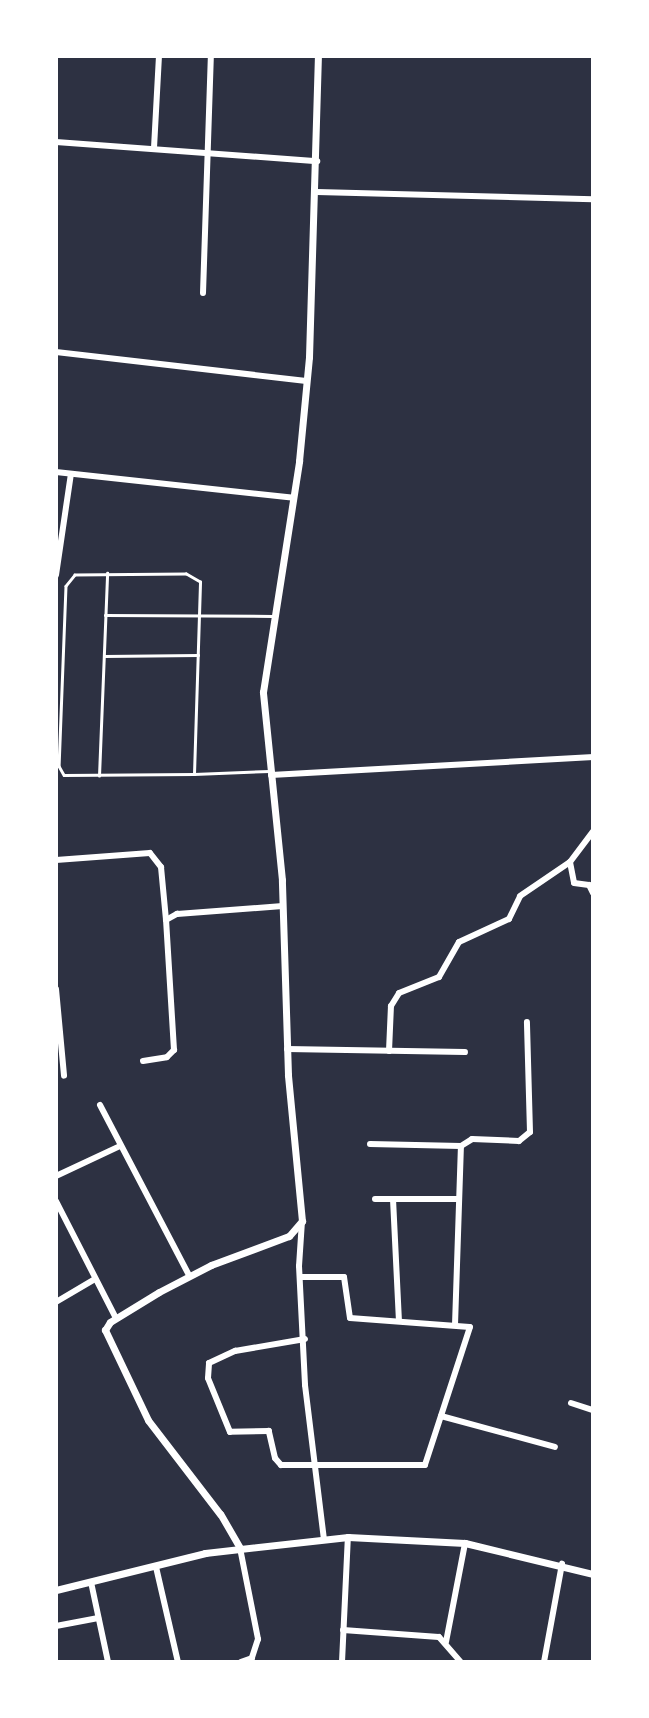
<!DOCTYPE html>
<style>
body{margin:0}
#map{position:relative;width:649px;height:1718px;overflow:hidden;background:#2d3142;font-family:Mulish,sans-serif}
div>[style]{position:absolute}
[style*='--x']{left:calc(var(--x)*1px);top:calc(var(--y)*1px);width:calc(var(--w)*1px);rotate:calc(var(--a)*1deg)}
.service>*{height:2.5px;margin:-1.25px;padding:0 1.25px;transform-origin:1.25px;border-radius:1.25px;background:#fff}
.minor>*{height:6px;margin:-3px;padding:0 3px;transform-origin:3px;border-radius:3px;background:#fff}
.tertiary>*{height:7px;margin:-3.5px;padding:0 3.5px;transform-origin:3.5px;border-radius:3.5px;background:#fff}
span{translate:-50% -50%;white-space:nowrap;text-align:center;line-height:1.15;-webkit-text-stroke:5px #fff;paint-order:stroke}
.frame{position:absolute;inset:0;border:58px solid #fff;pointer-events:none}
</style>
<div id="map">
<div class="service">
<i style="--x:105;--y:615;--w:167;--a:0.3"></i>
<i style="--x:104;--y:656;--w:94;--a:-0.6"></i>
<i style="--x:194;--y:774;--w:192;--a:-88.2"></i>
<i style="--x:200;--y:582;--w:16;--a:-150"></i>
<i style="--x:186;--y:574;--w:111;--a:179.5"></i>
<i style="--x:75;--y:575;--w:14;--a:129"></i>
<i style="--x:66;--y:586;--w:180;--a:92.2"></i>
<i style="--x:59;--y:766;--w:10;--a:61"></i>
<i style="--x:64;--y:775;--w:130;--a:-0.4"></i>
<i style="--x:194;--y:774;--w:75;--a:-2.3"></i>
<i style="--x:99;--y:776;--w:203;--a:-87.7"></i>
</div>
<div class="minor">
<i style="--x:56;--y:142;--w:262;--a:4.2"></i>
<i style="--x:154;--y:148;--w:92;--a:-86.9"></i>
<i style="--x:317;--y:192;--w:276;--a:1.5"></i>
<i style="--x:203;--y:293;--w:237;--a:-88.1"></i>
<i style="--x:56;--y:352;--w:252;--a:6.6"></i>
<i style="--x:56;--y:472;--w:239;--a:6.2"></i>
<i style="--x:56;--y:575;--w:102;--a:-81.6"></i>
<i style="--x:271;--y:775;--w:323;--a:-3.2"></i>
<i style="--x:56;--y:860;--w:94;--a:-4.3"></i>
<i style="--x:150;--y:853;--w:18;--a:52"></i>
<i style="--x:161;--y:867;--w:53;--a:84.6"></i>
<i style="--x:570;--y:862;--w:21;--a:79"></i>
<i style="--x:574;--y:883;--w:15;--a:8"></i>
<i style="--x:589;--y:885;--w:9;--a:63"></i>
<i style="--x:56;--y:989;--w:87;--a:84.7"></i>
<i style="--x:287;--y:1049;--w:178;--a:1"></i>
<i style="--x:389;--y:1051;--w:45;--a:-87.5"></i>
<i style="--x:391;--y:1006;--w:15;--a:-58"></i>
<i style="--x:399;--y:993;--w:43;--a:-21.8"></i>
<i style="--x:439;--y:977;--w:40;--a:-60.3"></i>
<i style="--x:459;--y:942;--w:55;--a:-24.7"></i>
<i style="--x:509;--y:919;--w:25;--a:-64"></i>
<i style="--x:520;--y:896;--w:60;--a:-34.2"></i>
<i style="--x:570;--y:862;--w:38;--a:-53"></i>
<i style="--x:143;--y:1061;--w:24;--a:-9"></i>
<i style="--x:167;--y:1057;--w:10;--a:-45"></i>
<i style="--x:174;--y:1050;--w:130;--a:-93.5"></i>
<i style="--x:166;--y:920;--w:13;--a:-29"></i>
<i style="--x:177;--y:914;--w:106;--a:-4.3"></i>
<i style="--x:100;--y:1105;--w:192;--a:62.4"></i>
<i style="--x:370;--y:1144;--w:91;--a:1.3"></i>
<i style="--x:56;--y:1176;--w:71;--a:-25.1"></i>
<i style="--x:375;--y:1199;--w:84;--a:0"></i>
<i style="--x:393;--y:1199;--w:122;--a:87.2"></i>
<i style="--x:56;--y:1201;--w:131;--a:62.9"></i>
<i style="--x:302;--y:1221;--w:45;--a:93.8"></i>
<i style="--x:299;--y:1266;--w:119;--a:87.1"></i>
<i style="--x:305;--y:1385;--w:155;--a:83"></i>
<i style="--x:300;--y:1277;--w:44;--a:0"></i>
<i style="--x:344;--y:1277;--w:41;--a:81.7"></i>
<i style="--x:350;--y:1318;--w:120;--a:4.3"></i>
<i style="--x:470;--y:1327;--w:145;--a:108.1"></i>
<i style="--x:425;--y:1465;--w:144;--a:180"></i>
<i style="--x:281;--y:1465;--w:9;--a:-131"></i>
<i style="--x:275;--y:1458;--w:28;--a:-103"></i>
<i style="--x:269;--y:1431;--w:39;--a:179"></i>
<i style="--x:230;--y:1432;--w:58;--a:-112.2"></i>
<i style="--x:208;--y:1378;--w:15;--a:-86"></i>
<i style="--x:209;--y:1363;--w:29;--a:-25"></i>
<i style="--x:235;--y:1351;--w:71;--a:-9.7"></i>
<i style="--x:56;--y:1302;--w:45;--a:-30.5"></i>
<i style="--x:455;--y:1325;--w:179;--a:-88.1"></i>
<i style="--x:461;--y:1146;--w:13;--a:-32"></i>
<i style="--x:472;--y:1139;--w:47;--a:2.4"></i>
<i style="--x:519;--y:1141;--w:14;--a:-39"></i>
<i style="--x:530;--y:1132;--w:110;--a:-91.6"></i>
<i style="--x:571;--y:1403;--w:23;--a:18"></i>
<i style="--x:441;--y:1416;--w:118;--a:15.2"></i>
<i style="--x:240;--y:1548;--w:93;--a:78.8"></i>
<i style="--x:258;--y:1639;--w:20;--a:108"></i>
<i style="--x:252;--y:1658;--w:12;--a:160"></i>
<i style="--x:156;--y:1567;--w:98;--a:77"></i>
<i style="--x:91;--y:1582;--w:82;--a:78"></i>
<i style="--x:56;--y:1626;--w:43;--a:-10.8"></i>
<i style="--x:343;--y:1630;--w:96;--a:4.2"></i>
<i style="--x:439;--y:1637;--w:33;--a:49"></i>
<i style="--x:446;--y:1642;--w:101;--a:-79.1"></i>
<i style="--x:342;--y:1662;--w:125;--a:-87.3"></i>
<i style="--x:544;--y:1662;--w:100;--a:-79.6"></i>
</div>
<div class="tertiary">
<i style="--x:240;--y:1548;--w:39;--a:-120"></i>
<i style="--x:220;--y:1514;--w:118;--a:-127.5"></i>
<i style="--x:148;--y:1420;--w:100;--a:-115.5"></i>
<i style="--x:105;--y:1330;--w:9;--a:-58"></i>
<i style="--x:110;--y:1322;--w:57;--a:-31.5"></i>
<i style="--x:159;--y:1292;--w:59;--a:-27.4"></i>
<i style="--x:211;--y:1265;--w:83;--a:-20.4"></i>
<i style="--x:289;--y:1236;--w:20;--a:-49"></i>
<i style="--x:302;--y:1221;--w:147;--a:-95.5"></i>
<i style="--x:288;--y:1075;--w:195;--a:-91.8"></i>
<i style="--x:282;--y:880;--w:189;--a:-95.8"></i>
<i style="--x:263;--y:692;--w:234;--a:-81.1"></i>
<i style="--x:299;--y:461;--w:104;--a:-84.5"></i>
<i style="--x:309;--y:357;--w:301;--a:-88.3"></i>
<i style="--x:56;--y:1590;--w:154;--a:-13.9"></i>
<i style="--x:205;--y:1553;--w:144;--a:-6.4"></i>
<i style="--x:348;--y:1537;--w:117;--a:2.9"></i>
<i style="--x:465;--y:1543;--w:132;--a:13.6"></i>
</div>
<div class="frame"></div>
</div>
